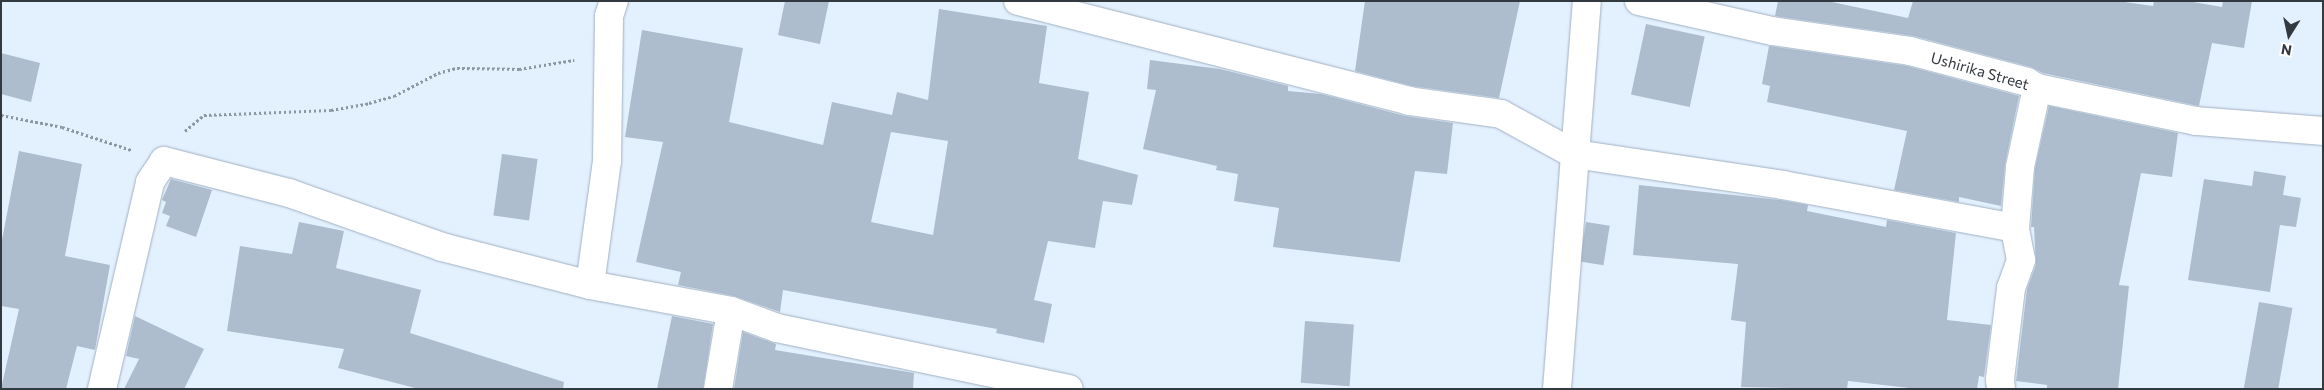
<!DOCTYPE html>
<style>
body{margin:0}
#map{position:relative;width:2324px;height:390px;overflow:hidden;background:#e3f0fe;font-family:Commissioner,sans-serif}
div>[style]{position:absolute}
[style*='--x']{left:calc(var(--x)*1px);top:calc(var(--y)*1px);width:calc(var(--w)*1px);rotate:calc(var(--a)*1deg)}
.building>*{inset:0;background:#adbdce;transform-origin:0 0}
.path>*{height:3px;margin-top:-1.5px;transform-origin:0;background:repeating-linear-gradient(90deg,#8d97a2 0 2.5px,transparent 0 5px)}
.roads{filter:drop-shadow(0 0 1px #a0b0c0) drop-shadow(0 0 1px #a0b0c0)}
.street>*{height:28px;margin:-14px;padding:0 14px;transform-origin:14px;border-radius:14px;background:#fff}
span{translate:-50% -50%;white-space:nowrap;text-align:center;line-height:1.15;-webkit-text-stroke:4px #fff;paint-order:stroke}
.street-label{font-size:15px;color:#32393f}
.frame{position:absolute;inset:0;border:2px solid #32393f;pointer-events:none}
.north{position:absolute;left:2264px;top:10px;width:50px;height:50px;-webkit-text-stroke:4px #fff;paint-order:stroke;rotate:190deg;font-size:14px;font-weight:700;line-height:20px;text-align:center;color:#32393f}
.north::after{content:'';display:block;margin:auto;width:18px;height:22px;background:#32393f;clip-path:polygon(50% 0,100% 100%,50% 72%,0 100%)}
</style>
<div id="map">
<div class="building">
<i style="clip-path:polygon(785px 1px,829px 1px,820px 44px,778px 35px)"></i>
<i style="clip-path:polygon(1365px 1px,1520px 1px,1499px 98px,1412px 86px,1355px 71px)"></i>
<i style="clip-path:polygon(1778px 1px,1827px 1px,1908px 18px,1913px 1px,2117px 1px,2153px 6px,2154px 1px,2187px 1px,2222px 7px,2223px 1px,2252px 1px,2244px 48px,2212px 43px,2199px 106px,2043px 73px,2031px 67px,1914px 36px,1775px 16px)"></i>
<i style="clip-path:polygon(evenodd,939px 9px,1047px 26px,1039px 83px,1089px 92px,1078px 159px,1138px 175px,1132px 205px,1103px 201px,1095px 248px,1048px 241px,1034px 300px,1052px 304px,1044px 343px,996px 333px,997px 329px,783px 290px,780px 312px,734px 296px,678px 285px,681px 272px,636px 262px,663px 142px,625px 137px,642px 30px,743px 48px,729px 122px,823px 145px,832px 102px,892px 115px,897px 92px,928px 100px,939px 9px,891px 132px,948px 141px,933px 235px,871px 222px,891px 132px)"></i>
<i style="left:1646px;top:24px;width:60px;height:72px;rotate:12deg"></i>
<i style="clip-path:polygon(1769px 46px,1907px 66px,2019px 96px,2005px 164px,2001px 206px,1959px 197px,1959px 202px,1894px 190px,1907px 131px,1767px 102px,1770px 86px,1762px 84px)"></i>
<i style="clip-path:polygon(1px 53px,40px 63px,31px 102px,1px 94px)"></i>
<i style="clip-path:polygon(1150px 60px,1220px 69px,1288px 86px,1288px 91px,1321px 94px,1405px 116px,1453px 123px,1447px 174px,1415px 171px,1400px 262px,1273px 247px,1279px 208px,1234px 201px,1238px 174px,1216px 170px,1217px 166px,1143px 149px,1156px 90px,1147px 89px)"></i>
<i style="clip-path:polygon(2049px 106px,2178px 133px,2172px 177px,2141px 173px,2119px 285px,2129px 286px,2118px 389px,2047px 389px,2047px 385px,2016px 381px,2027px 289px,2036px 265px,2034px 227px,2031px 227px,2035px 169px)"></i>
<i style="clip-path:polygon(19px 151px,82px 164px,65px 256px,110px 265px,95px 350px,77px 346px,66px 389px,1px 389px,19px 309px,1px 306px,1px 245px)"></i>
<i style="left:502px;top:154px;width:36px;height:62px;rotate:8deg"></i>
<i style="clip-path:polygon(2254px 171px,2286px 176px,2283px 195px,2301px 198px,2296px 227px,2280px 225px,2270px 292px,2188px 280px,2204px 179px,2252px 186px)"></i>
<i style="clip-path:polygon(171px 179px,212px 190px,196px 237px,166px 226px,170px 216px,162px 213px,166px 202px,162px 200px)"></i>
<i style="clip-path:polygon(1639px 185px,1780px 200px,1808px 205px,1807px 211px,1886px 227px,1887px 220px,1956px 233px,1947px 320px,1991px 325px,1984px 377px,1979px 376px,1977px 389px,1918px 389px,1848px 381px,1847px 389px,1741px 387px,1746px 322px,1731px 320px,1738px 264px,1633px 255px)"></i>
<i style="clip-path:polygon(299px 222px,344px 231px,336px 268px,421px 290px,410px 333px,564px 382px,563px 389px,419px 389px,338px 368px,344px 349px,227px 331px,240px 246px,292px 254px)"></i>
<i style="left:1586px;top:222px;width:24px;height:40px;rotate:9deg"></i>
<i style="left:2259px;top:302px;width:34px;height:88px;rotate:10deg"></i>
<i style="clip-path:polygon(135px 316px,204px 349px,184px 389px,124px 389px,139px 359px,126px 356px)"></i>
<i style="clip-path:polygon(672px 316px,713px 324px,703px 389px,657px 389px)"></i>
<i style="left:1305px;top:321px;width:49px;height:62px;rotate:4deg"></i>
<i style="clip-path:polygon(743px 332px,776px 344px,775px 350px,914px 373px,913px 389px,734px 389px)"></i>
</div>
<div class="path">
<i style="--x:1;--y:115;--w:62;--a:11.1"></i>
<i style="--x:62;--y:127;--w:73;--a:18.4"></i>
<i style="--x:185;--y:131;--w:25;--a:-40"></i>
<i style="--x:204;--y:115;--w:127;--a:-2.3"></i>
<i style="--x:331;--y:110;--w:39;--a:-10"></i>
<i style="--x:369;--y:103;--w:26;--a:-16"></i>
<i style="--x:394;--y:96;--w:50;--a:-27.6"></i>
<i style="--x:438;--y:73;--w:20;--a:-15"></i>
<i style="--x:457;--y:68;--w:62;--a:0.9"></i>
<i style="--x:519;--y:69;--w:56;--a:-9.3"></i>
</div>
<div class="roads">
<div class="street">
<i style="--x:1018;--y:1;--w:404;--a:14.3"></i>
<i style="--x:1409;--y:101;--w:93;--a:8"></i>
<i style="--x:1501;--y:114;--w:83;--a:28.7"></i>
<i style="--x:1574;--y:154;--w:211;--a:8.4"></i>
<i style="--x:1783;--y:185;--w:236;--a:10.5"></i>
<i style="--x:1639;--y:1;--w:136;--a:12.7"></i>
<i style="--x:1772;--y:31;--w:139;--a:8.2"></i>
<i style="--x:1910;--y:51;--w:121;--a:14.8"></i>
<i style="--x:2027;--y:82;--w:12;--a:31"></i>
<i style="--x:2037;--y:88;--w:162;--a:11.7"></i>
<i style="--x:2196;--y:121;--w:127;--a:4.5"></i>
<i style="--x:590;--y:285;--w:125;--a:-82.2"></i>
<i style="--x:607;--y:161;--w:145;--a:-89.2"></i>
<i style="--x:609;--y:16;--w:16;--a:-72"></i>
<i style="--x:102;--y:389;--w:212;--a:-76.9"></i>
<i style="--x:150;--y:182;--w:25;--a:-56"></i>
<i style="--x:164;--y:161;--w:129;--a:14.4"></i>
<i style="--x:289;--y:193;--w:162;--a:19.4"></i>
<i style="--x:442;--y:247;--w:153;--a:14.4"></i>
<i style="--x:590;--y:285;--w:143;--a:10.4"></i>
<i style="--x:731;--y:311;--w:49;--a:20.3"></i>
<i style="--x:777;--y:328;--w:298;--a:11.8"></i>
<i style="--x:718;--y:389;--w:79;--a:-80.5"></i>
<i style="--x:1557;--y:389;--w:389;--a:-85.6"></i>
<i style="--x:2001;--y:389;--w:10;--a:-96"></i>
<i style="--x:2000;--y:379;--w:92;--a:-83.1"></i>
<i style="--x:2011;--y:288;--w:30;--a:-70"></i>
<i style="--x:2021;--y:260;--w:33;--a:-101"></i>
<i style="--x:2015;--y:228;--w:61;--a:-85.3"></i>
<i style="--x:2020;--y:167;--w:81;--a:-77.9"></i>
</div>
</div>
<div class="street-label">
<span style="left:1980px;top:71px;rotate:16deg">Ushirika Street</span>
</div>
<div class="frame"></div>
<div class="north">N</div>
</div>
